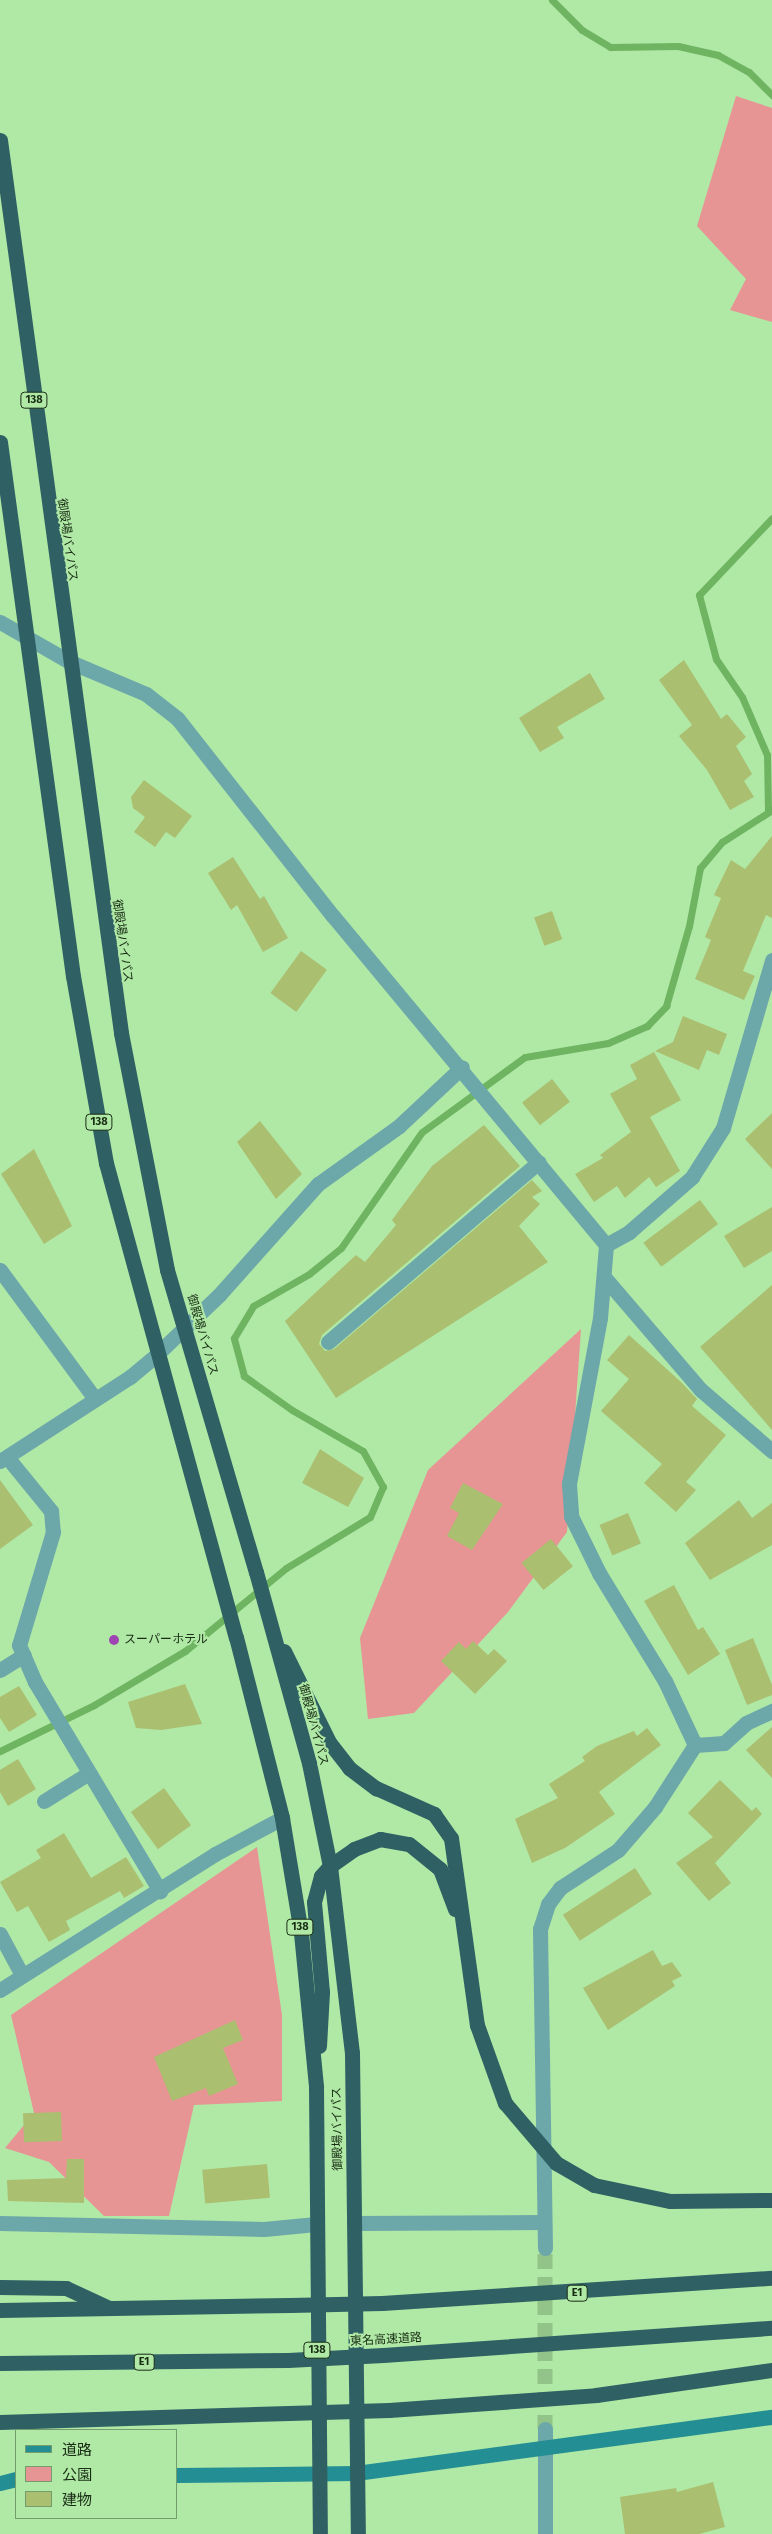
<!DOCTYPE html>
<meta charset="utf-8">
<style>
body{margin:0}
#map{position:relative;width:772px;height:2534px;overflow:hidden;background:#b0e8a6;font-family:"Fira Sans","Noto Sans JP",sans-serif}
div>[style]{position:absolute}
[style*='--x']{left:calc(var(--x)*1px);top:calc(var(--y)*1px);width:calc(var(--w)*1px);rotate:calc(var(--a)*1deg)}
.green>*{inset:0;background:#e69594}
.stream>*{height:7px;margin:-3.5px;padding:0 3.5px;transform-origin:3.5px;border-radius:3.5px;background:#6eb461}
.building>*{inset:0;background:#abbf70;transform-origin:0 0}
.street-tunnel>*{height:15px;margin-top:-7.5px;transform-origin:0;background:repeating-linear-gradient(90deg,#92c389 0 15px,transparent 0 23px)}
.street>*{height:15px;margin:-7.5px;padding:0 7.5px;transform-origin:7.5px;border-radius:7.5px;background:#6ca7aa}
.secondary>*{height:15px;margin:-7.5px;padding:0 7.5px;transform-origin:7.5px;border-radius:7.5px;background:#238e94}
.highway>*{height:15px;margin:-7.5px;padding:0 7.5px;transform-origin:7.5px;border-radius:7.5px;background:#2f6164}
.highway-bridge>*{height:15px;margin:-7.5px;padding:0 7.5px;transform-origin:7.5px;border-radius:7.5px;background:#2f6164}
.dots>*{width:14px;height:14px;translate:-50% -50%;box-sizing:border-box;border:2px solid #b0e8a6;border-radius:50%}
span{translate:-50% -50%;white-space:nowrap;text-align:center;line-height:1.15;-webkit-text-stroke:4px #b0e8a6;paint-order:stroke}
.shield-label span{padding:1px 4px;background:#b0e8a6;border:1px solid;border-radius:4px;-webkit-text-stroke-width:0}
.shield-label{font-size:11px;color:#182d14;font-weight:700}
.street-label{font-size:12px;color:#182d14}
.poi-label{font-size:12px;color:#182d14}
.left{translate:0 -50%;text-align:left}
.legend{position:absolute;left:15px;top:2429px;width:162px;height:90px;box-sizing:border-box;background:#b0e8a6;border:1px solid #739d6c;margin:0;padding:6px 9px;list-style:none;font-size:15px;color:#182d14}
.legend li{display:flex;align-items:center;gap:10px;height:25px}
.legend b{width:25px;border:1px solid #739d6c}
</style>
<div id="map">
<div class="green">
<i style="clip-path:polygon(736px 96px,772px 108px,772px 322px,730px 310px,746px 279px,697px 226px)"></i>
<i style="clip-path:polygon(581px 1329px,567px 1532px,508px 1612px,414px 1713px,368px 1719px,360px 1638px,428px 1470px)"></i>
<i style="clip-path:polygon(257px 1847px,282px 2015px,282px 2101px,194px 2105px,169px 2216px,104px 2216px,49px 2162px,5px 2148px,34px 2113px,11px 2015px)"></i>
</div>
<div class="stream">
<i style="--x:552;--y:0;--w:42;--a:45"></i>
<i style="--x:582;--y:30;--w:33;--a:31"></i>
<i style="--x:610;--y:47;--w:68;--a:-0.8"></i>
<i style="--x:678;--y:46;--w:41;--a:12.7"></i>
<i style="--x:718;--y:55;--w:35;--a:29"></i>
<i style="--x:749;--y:72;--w:33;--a:45"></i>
<i style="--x:768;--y:811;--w:56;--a:-91"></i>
<i style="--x:767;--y:755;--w:63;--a:-113.3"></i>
<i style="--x:742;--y:697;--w:46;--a:-124.4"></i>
<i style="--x:716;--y:659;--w:66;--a:-104.9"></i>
<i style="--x:699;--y:595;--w:106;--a:-46.5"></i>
<i style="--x:0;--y:1751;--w:105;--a:-26.1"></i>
<i style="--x:94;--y:1705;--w:106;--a:-30.7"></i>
<i style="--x:185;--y:1651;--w:131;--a:-39.4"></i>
<i style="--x:286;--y:1568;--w:98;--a:-31.3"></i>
<i style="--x:370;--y:1517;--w:33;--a:-67"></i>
<i style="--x:383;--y:1487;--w:41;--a:-119.1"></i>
<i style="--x:363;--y:1451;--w:82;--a:-150"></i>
<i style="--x:292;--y:1410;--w:59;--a:-144.7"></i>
<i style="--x:244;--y:1376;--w:39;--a:-105"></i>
<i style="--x:234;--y:1338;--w:37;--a:-59"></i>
<i style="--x:253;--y:1306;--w:64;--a:-29.7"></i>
<i style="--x:309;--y:1274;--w:41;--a:-39.1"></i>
<i style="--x:341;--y:1248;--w:141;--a:-55.1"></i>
<i style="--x:422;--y:1132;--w:127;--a:-36.1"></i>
<i style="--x:525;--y:1057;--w:84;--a:-9.6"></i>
<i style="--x:608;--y:1043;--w:43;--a:-23.6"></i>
<i style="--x:647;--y:1026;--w:28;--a:-46"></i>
<i style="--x:666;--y:1006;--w:83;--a:-74"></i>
<i style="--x:689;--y:926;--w:59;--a:-79.3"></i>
<i style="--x:700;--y:868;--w:34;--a:-50"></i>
<i style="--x:722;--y:842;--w:59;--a:-32.6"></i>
</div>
<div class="building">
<i style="clip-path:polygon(684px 660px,721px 719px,727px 714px,746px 737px,736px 746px,752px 774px,744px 781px,754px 797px,730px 810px,707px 770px,679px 736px,692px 725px,659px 680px)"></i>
<i style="clip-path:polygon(590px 673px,605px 699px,557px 727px,564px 738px,540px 752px,519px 718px)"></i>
<i style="clip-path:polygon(144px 780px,192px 816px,175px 838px,166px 832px,155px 847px,134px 832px,145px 817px,133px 808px,131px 797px)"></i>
<i style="clip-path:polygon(772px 836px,772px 918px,766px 915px,743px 971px,755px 976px,744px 1000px,695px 979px,711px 940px,705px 937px,721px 898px,714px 895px,731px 860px,745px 869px)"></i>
<i style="clip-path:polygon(233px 857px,260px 899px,264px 896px,288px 938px,263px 952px,237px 905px,231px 910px,208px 873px)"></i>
<i style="left:552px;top:911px;width:30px;height:19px;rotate:70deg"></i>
<i style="left:301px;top:951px;width:32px;height:52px;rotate:36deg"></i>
<i style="clip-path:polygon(683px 1016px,727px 1034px,719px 1055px,707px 1050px,699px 1070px,655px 1051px,673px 1042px)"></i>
<i style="clip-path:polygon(654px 1052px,681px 1100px,650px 1117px,680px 1171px,656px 1187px,649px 1177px,625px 1198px,617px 1186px,594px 1202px,575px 1174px,603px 1158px,600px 1155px,631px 1132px,610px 1094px,637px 1079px,630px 1065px)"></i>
<i style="left:552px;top:1079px;width:29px;height:38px;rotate:52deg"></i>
<i style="clip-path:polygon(772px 1113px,772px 1169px,745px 1139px)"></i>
<i style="clip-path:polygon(260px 1121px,302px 1174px,276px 1199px,237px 1142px)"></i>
<i style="clip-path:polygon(484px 1125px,520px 1166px,322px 1335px,319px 1344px,325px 1351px,334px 1349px,532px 1180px,542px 1191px,532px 1197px,540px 1204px,519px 1226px,548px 1262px,336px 1398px,285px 1321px,356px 1255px,365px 1262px,396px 1225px,392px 1220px,432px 1166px)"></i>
<i style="clip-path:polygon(34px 1149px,72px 1226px,44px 1244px,1px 1174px)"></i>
<i style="left:700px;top:1200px;width:30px;height:71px;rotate:53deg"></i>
<i style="clip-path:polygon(772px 1207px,772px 1251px,744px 1268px,724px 1236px)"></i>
<i style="clip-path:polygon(772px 1285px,772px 1430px,700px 1347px)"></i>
<i style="clip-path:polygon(629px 1335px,681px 1382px,697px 1399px,692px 1406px,726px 1435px,686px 1482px,696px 1490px,676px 1512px,644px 1483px,662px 1464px,601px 1411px,629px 1379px,607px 1360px)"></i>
<i style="clip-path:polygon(320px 1449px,364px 1478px,348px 1507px,302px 1483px)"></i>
<i style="clip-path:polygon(0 1480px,33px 1525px,0 1549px)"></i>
<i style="clip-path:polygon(463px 1483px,503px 1504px,472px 1550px,447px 1536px,459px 1513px,450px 1508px)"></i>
<i style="clip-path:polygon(739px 1500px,752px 1518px,772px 1503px,772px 1545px,710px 1580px,685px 1543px)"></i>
<i style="left:628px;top:1513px;width:33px;height:31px;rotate:67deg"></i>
<i style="left:551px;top:1539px;width:35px;height:38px;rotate:51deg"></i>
<i style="clip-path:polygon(674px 1585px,698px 1630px,703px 1627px,720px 1654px,688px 1675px,644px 1601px)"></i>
<i style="clip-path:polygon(753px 1638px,772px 1685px,772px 1695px,747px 1705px,725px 1650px)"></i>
<i style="clip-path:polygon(473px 1641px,488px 1655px,494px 1649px,507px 1661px,475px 1694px,441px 1661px,459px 1642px,466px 1649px)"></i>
<i style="clip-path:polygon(185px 1684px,202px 1724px,161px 1730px,136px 1728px,128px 1702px)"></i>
<i style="clip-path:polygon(19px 1686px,37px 1715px,9px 1732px,0 1718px,0 1697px)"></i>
<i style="clip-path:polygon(772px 1727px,772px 1778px,746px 1750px)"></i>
<i style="clip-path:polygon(647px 1728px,661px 1745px,599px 1792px,615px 1814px,565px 1848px,532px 1863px,515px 1819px,558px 1798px,549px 1784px,585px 1761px,582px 1757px,597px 1746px,634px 1731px,637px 1736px)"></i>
<i style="clip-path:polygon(18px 1759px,36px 1789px,8px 1806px,0 1792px,0 1770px)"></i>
<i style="clip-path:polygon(720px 1780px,752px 1811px,756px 1807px,762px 1814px,715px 1863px,731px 1883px,709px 1901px,676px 1863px,713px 1837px,688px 1813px)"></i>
<i style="left:164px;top:1788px;width:46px;height:41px;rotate:54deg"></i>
<i style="clip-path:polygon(64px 1833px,91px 1878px,126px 1857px,144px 1886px,124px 1898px,120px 1891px,66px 1921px,70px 1930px,49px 1942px,28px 1906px,17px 1912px,0 1882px,41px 1858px,36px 1850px)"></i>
<i style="left:635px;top:1868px;width:31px;height:86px;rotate:57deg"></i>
<i style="clip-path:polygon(653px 1950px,662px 1966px,672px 1962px,682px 1976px,672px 1981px,675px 1986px,608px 2030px,583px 1988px)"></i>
<i style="clip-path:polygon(235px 2020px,243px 2040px,223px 2048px,238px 2084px,209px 2096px,206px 2088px,172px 2101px,154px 2057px)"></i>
<i style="left:61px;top:2112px;width:29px;height:38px;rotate:88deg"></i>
<i style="clip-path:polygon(67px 2159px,84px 2159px,84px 2203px,8px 2201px,7px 2180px,66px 2178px)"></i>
<i style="left:267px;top:2164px;width:34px;height:65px;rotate:85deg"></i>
<i style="clip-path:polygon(713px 2482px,725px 2527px,699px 2534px,625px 2534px,620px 2497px,676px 2488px,677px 2492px)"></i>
</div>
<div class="street-tunnel">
<i style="--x:545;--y:2429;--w:181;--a:-90"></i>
</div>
<div class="street">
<i style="--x:0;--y:622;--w:78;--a:29.8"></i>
<i style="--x:68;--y:661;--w:85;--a:22.9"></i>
<i style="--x:146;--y:694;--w:39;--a:38"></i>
<i style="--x:177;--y:718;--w:252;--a:51.8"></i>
<i style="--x:333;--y:916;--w:428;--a:50.3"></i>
<i style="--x:606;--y:1245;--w:73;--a:94.7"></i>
<i style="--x:600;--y:1318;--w:169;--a:100.6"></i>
<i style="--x:569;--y:1484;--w:32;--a:86"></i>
<i style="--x:571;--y:1516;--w:64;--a:63.8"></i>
<i style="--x:599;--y:1573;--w:127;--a:58.6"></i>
<i style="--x:665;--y:1681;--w:71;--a:64.9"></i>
<i style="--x:606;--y:1245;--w:26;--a:-29"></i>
<i style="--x:629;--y:1232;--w:84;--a:-41.1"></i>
<i style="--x:692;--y:1177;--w:58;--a:-57.7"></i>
<i style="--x:723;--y:1128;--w:175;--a:-73.7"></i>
<i style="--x:0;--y:1270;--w:160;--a:53.6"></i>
<i style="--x:604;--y:1277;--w:149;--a:49.4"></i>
<i style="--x:701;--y:1390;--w:94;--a:40.7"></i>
<i style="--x:328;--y:1342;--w:277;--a:-40.5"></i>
<i style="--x:7;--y:1457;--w:70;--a:50.8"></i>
<i style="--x:51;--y:1511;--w:21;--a:85"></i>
<i style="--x:53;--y:1532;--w:118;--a:106.7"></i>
<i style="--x:19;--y:1645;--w:40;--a:66.6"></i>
<i style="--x:35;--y:1682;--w:244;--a:59.1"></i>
<i style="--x:0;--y:1461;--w:155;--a:-32.9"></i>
<i style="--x:130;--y:1377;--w:34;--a:-40"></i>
<i style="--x:156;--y:1355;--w:87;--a:-43.6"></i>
<i style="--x:219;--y:1295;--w:149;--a:-48.3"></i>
<i style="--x:318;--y:1184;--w:100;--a:-35.6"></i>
<i style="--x:399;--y:1126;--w:86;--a:-43.1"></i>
<i style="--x:0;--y:1670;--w:28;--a:-32"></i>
<i style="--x:695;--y:1745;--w:29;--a:-4"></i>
<i style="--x:724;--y:1743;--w:30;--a:-42"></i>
<i style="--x:746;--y:1723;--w:29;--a:-25"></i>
<i style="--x:44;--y:1801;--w:53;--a:-31.9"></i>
<i style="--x:0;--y:1934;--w:47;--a:61.8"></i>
<i style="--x:0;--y:1990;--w:254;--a:-32.3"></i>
<i style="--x:215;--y:1854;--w:76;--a:-28.2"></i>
<i style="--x:0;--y:2223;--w:264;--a:1.3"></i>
<i style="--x:264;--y:2229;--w:52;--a:-5.5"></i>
<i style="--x:354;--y:2223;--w:190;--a:-0.3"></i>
<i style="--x:545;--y:2248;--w:319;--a:-90.9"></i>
<i style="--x:540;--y:1929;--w:26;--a:-72"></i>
<i style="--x:548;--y:1904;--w:20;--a:-53"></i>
<i style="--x:560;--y:1888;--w:69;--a:-33.2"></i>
<i style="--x:618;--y:1850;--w:57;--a:-49.3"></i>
<i style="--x:655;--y:1807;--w:74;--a:-57.2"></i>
<i style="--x:545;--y:2429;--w:105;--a:90"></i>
</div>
<div class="secondary">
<i style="--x:176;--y:2475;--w:180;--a:-0.6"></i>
<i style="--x:356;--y:2473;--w:420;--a:-7.7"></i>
<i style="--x:0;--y:2483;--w:16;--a:-14"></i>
</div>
<div class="highway">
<i style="--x:0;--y:140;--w:901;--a:82.28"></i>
<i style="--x:121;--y:1033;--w:241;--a:79"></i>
<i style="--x:167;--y:1270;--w:315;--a:73.6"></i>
<i style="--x:256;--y:1572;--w:198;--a:74.5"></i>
<i style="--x:309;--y:1763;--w:105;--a:78.5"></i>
<i style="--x:330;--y:1866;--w:188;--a:83.3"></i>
<i style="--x:352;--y:2053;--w:481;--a:89.3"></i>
<i style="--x:0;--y:442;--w:539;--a:82.22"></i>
<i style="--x:73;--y:976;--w:190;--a:80"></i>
<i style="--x:106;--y:1163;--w:492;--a:74.7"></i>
<i style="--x:236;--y:1637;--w:187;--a:75.7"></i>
<i style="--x:282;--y:1818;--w:117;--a:80.6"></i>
<i style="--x:301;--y:1933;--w:155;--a:84.4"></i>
<i style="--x:316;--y:2087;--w:447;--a:89.5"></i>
<i style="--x:284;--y:1651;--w:102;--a:63.7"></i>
<i style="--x:329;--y:1742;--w:33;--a:52"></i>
<i style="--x:349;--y:1768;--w:34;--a:37"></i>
<i style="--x:376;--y:1788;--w:64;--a:24.1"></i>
<i style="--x:434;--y:1814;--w:29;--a:55"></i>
<i style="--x:451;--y:1838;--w:189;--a:82.1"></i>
<i style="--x:477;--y:2025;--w:83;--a:70.3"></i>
<i style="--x:319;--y:2046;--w:54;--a:-86.8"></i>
<i style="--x:322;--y:1992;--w:90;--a:-95.1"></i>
<i style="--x:314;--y:1902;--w:27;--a:-75"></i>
<i style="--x:321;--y:1876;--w:13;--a:-48"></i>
<i style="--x:330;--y:1866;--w:29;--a:-35"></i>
<i style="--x:354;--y:1849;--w:28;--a:-21"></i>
<i style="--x:380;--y:1839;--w:29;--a:10"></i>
<i style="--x:409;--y:1844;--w:40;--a:39"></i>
<i style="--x:440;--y:1869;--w:43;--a:69.4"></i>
<i style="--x:594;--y:2185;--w:78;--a:11.9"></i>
<i style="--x:670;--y:2201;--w:102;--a:-0.6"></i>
<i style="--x:0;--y:2287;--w:66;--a:0.9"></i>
<i style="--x:66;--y:2288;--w:47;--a:24.9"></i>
<i style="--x:382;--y:2303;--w:391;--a:-3.7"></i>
<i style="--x:0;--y:2310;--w:290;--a:-1"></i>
<i style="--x:383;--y:2355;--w:390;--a:-4"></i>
<i style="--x:0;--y:2363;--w:288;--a:-0.6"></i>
<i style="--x:389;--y:2410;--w:208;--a:-4.1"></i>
<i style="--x:596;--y:2395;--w:178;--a:-8.1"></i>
<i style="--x:0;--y:2422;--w:289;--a:-1.8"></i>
</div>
<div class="highway-bridge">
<i style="--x:505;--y:2103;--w:79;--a:49.6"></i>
<i style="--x:556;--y:2163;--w:44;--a:30.1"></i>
<i style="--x:290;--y:2305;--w:92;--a:-1.2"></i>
<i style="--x:288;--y:2360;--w:95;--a:-3"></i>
<i style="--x:289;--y:2413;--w:100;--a:-1.7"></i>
</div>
<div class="dots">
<i style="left:114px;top:1640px;background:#9f45b1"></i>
</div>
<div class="shield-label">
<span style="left:34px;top:400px">138</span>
<span style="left:99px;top:1122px">138</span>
<span style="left:300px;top:1927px">138</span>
<span style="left:577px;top:2293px">E1</span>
<span style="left:317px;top:2350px">138</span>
<span style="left:144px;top:2362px">E1</span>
</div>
<div class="street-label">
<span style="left:67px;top:540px;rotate:82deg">御殿場バイパス</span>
<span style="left:122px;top:941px;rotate:82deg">御殿場バイパス</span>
<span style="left:202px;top:1335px;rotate:74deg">御殿場バイパス</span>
<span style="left:313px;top:1725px;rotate:75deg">御殿場バイパス</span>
<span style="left:338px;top:2129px;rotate:-91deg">御殿場バイパス</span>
<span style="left:386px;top:2340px;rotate:-3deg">東名高速道路</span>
</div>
<div class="poi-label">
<span class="left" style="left:124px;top:1640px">スーパーホテル</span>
</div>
<ul class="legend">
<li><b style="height:6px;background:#238e94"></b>道路</li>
<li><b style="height:14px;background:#e69594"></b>公園</li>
<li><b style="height:14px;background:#abbf70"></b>建物</li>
</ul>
</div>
